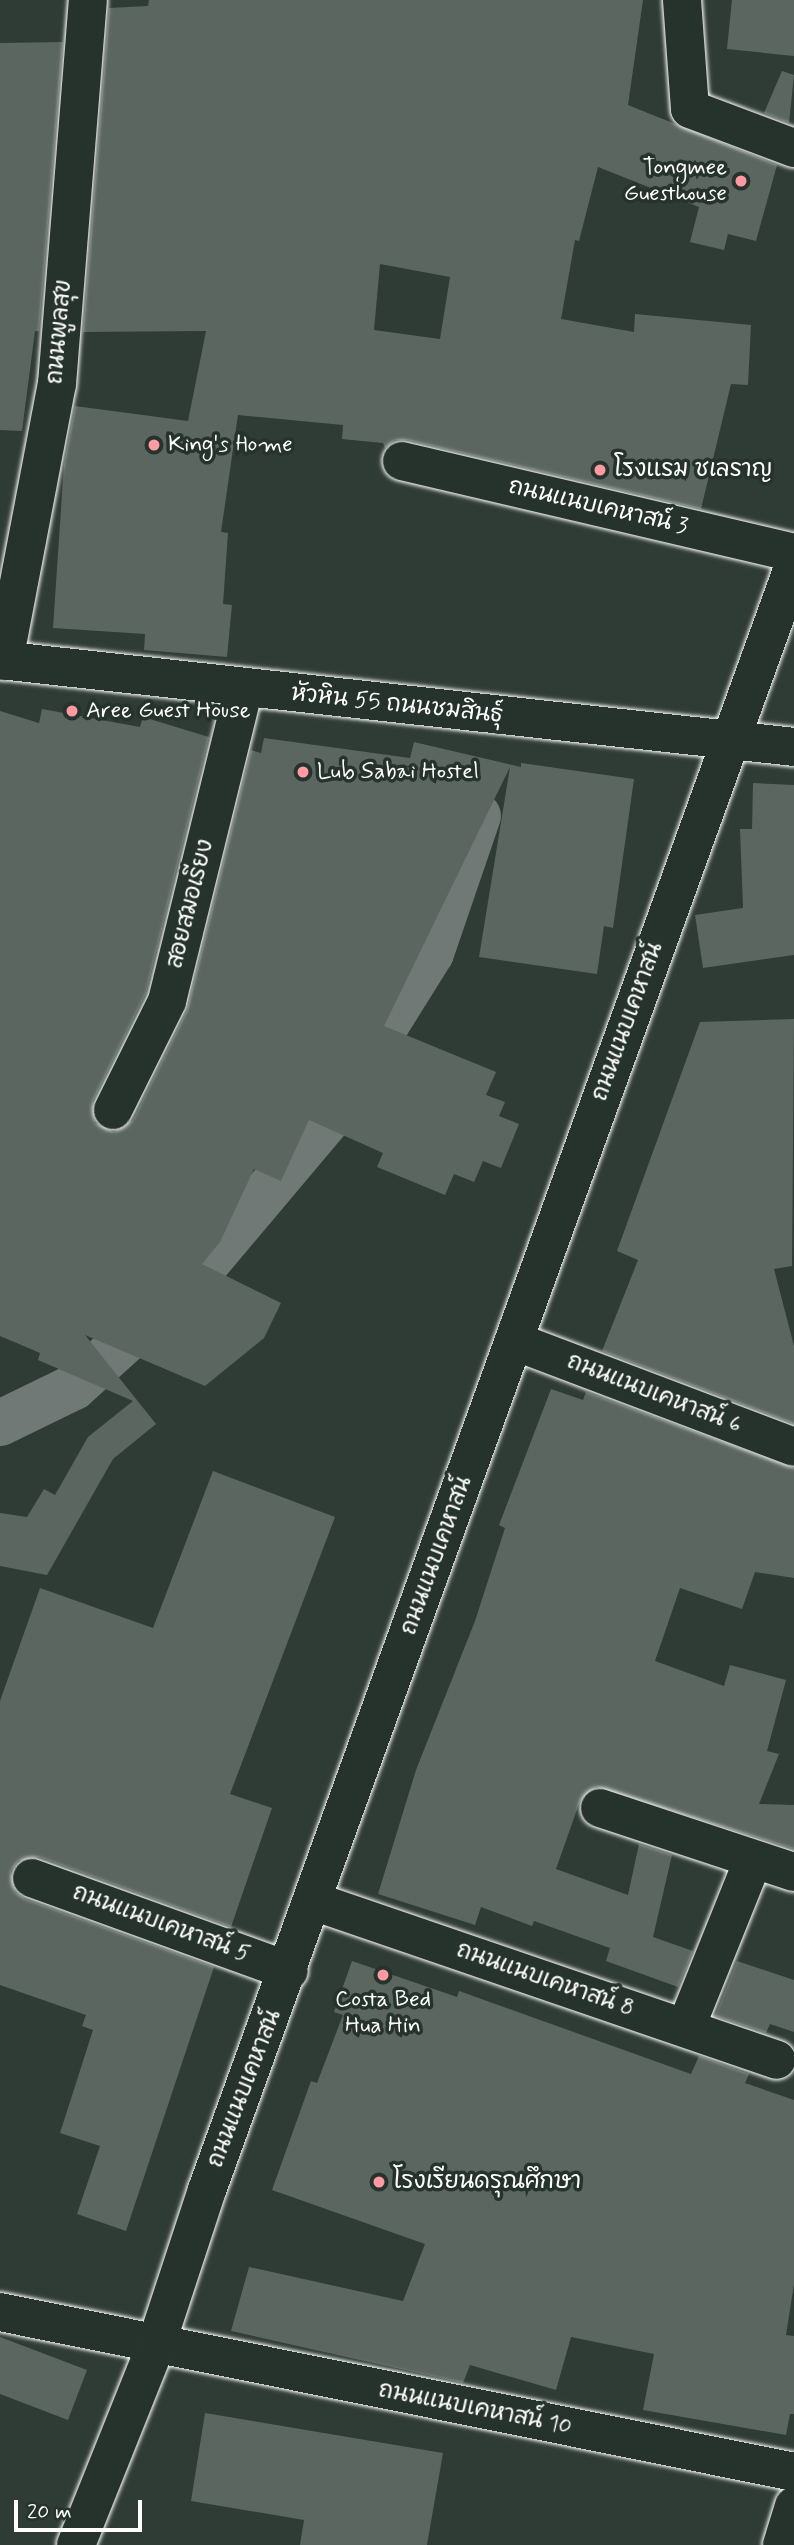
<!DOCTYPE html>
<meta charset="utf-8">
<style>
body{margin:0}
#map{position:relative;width:794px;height:2545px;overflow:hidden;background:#2f3b35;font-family:Mynerve,"Playpen Sans Thai",sans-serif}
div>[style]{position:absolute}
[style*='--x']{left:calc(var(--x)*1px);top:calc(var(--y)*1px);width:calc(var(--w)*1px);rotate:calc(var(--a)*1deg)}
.canal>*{height:46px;margin:-23px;padding:0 23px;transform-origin:23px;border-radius:23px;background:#707975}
.building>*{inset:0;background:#5b6661}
.roads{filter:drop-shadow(0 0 2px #fff) drop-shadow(0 0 2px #fff)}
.minor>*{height:38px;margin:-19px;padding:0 19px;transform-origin:19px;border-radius:19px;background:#26332d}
.tertiary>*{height:38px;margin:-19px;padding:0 19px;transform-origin:19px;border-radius:19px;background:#26332d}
.dots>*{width:19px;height:19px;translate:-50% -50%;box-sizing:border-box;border:4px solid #26332d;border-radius:50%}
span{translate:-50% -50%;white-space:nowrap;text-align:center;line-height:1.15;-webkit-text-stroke:7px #26332d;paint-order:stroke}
.poi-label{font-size:23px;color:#fff}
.right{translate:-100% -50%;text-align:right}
.left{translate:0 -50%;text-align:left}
.street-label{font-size:23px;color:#fff}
.scale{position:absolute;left:14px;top:2500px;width:128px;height:32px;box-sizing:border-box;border:4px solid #fff;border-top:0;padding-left:9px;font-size:21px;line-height:24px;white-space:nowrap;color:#fff;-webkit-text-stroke:5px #26332d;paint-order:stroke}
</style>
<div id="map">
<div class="canal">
<i style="--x:0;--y:1423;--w:82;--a:-25.9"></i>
<i style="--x:74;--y:1387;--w:162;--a:-42.2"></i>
<i style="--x:194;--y:1278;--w:205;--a:-49.9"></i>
<i style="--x:326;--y:1121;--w:198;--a:-58"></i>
<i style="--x:431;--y:953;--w:145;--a:-71.1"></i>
</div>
<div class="building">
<i style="clip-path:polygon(evenodd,149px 0,643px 0,628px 105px,777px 165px,756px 241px,728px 234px,724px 250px,690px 242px,699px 207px,598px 167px,579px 241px,575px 240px,561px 319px,634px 332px,635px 314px,751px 325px,748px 385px,731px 384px,701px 509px,407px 440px,395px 440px,385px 448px,383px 443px,342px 439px,343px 425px,238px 415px,221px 532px,228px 533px,223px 604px,232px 605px,227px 657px,144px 650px,145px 634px,53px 628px,64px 464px,75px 406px,188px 421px,206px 331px,83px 332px,109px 8px,148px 6px,149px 0,380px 264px,450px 277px,440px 339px,374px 330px,380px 264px)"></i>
<i style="clip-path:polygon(732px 0,794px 0,794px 56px,727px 49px)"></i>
<i style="clip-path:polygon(63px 42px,39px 331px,35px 331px,22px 431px,0 430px,0 43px)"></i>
<i style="clip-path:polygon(782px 71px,794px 75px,789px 123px,764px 113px)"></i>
<i style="clip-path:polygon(42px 709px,140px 727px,143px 717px,209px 737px,146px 993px,93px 1101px,95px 1123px,114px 1132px,133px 1120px,187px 1010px,251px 750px,261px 753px,264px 738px,410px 758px,414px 742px,521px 767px,521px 763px,634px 779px,613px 928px,604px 926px,597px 974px,479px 957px,510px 767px,384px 1026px,496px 1072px,486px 1095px,505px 1102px,499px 1116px,519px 1124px,501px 1168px,483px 1161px,474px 1182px,454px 1174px,445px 1195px,377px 1167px,383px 1153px,309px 1120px,281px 1181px,254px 1169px,220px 1242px,202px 1264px,281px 1303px,264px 1338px,205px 1386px,85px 1335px,156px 1424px,113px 1459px,47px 1575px,0 1566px,0 1513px,27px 1517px,44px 1489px,55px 1495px,88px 1437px,133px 1401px,38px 1360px,40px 1353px,0 1336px,0 711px,39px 723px)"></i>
<i style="clip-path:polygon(753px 783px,794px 785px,794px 955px,703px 968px,695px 915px,743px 908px,740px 829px,752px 829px)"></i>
<i style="clip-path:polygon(794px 1019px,792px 1266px,774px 1269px,794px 1346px,794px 1424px,602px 1351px,638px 1260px,617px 1251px,700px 1022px)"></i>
<i style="clip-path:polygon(551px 1389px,583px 1400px,586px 1392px,794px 1468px,794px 1578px,755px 1572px,742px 1609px,680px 1588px,655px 1661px,724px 1686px,730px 1665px,786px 1680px,767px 1751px,779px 1754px,759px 1804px,794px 1805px,794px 1849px,596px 1787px,580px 1801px,556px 1869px,628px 1895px,639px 1844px,672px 1855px,653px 1937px,693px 1951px,678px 1987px,606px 1961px,610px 1948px,534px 1921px,532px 1926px,481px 1907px,475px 1925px,378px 1894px,416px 1770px,475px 1621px,505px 1528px,499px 1525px)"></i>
<i style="clip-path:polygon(213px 1471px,335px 1517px,230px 1794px,272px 1808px,231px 1927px,39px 1857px,18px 1861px,11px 1871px,15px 1892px,25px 1899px,214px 1967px,126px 2231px,77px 2214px,100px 2146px,60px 2133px,93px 2030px,82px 2026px,86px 2015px,0 1985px,0 1701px,40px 1588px,153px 1628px)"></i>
<i style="clip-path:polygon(352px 1961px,457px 1997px,459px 1991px,691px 2074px,699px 2056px,749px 2074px,745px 2083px,794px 2100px,794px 2284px,786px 2335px,794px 2336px,794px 2414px,790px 2414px,786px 2435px,643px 2410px,654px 2354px,571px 2337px,556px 2390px,470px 2365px,463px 2383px,231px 2331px,249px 2267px,403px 2301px,425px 2244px,272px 2190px,311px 2081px,317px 2083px,343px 2015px,334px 2012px)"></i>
<i style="clip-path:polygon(737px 1961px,794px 1980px,794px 2032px,770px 2024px,766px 2033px,715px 2016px)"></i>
<i style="clip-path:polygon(0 2337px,87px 2370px,68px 2420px,0 2394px)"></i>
<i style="clip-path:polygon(205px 2413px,443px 2453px,427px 2545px,300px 2545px,304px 2520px,191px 2501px)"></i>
</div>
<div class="roads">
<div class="minor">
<i style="--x:682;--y:0;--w:109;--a:85.8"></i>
<i style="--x:690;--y:109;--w:111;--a:20.6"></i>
<i style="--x:402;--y:461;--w:403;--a:13.2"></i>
<i style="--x:4;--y:661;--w:282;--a:-79.2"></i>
<i style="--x:57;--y:384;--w:385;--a:-85.4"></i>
<i style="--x:113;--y:1110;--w:122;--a:-63.6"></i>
<i style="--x:167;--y:1001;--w:322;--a:-76.2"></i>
<i style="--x:514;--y:1341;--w:299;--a:20.7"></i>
<i style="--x:600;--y:1808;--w:204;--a:18.3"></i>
<i style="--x:32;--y:1878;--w:273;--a:19.9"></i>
<i style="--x:313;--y:1901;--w:490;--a:18.9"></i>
<i style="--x:686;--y:2027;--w:180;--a:-68.1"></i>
<i style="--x:0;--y:2312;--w:810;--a:11.39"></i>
<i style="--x:782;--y:2545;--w:41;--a:-72.9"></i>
</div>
<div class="tertiary">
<i style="--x:0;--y:660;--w:799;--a:6.25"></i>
<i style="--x:76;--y:2545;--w:215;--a:-68.2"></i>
<i style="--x:156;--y:2345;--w:163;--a:-71.8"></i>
<i style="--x:207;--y:2190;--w:1728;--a:-70.14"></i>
</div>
</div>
<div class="dots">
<i style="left:741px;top:181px;background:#ff9aa2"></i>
<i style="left:154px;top:445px;background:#ff9aa2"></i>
<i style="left:600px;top:470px;background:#ff9aa2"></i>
<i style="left:72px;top:711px;background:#ff9aa2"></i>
<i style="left:303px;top:772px;background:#ff9aa2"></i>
<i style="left:383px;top:1975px;background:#ff9aa2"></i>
<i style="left:379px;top:2182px;background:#ff9aa2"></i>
</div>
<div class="poi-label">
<span class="right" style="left:727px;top:181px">Tongmee<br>Guesthouse</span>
<span class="left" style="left:168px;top:445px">King's Home</span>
<span class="left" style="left:614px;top:470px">โรงแรม ชเลราญ</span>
<span class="left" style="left:86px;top:711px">Aree Guest House</span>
<span class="left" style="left:317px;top:772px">Lub Sabai Hostel</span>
<span style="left:383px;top:2013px">Costa Bed<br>Hua Hin</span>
<span class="left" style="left:393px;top:2182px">โรงเรียนดรุณศึกษา</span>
</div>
<div class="street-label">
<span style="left:60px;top:332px;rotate:-85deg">ถนนพูลสุข</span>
<span style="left:598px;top:507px;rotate:13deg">ถนนแนบเคหาสน์ 3</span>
<span style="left:397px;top:705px;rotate:6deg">หัวหิน 55 ถนนชมสินธุ์</span>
<span style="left:191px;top:904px;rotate:-76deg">สอยสมอเรียง</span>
<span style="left:628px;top:1022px;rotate:-70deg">ถนนแนบเคหาสน์</span>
<span style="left:654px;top:1394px;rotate:21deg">ถนนแนบเคหาสน์ 6</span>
<span style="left:437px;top:1556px;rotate:-70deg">ถนนแนบเคหาสน์</span>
<span style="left:161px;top:1924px;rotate:20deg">ถนนแนบเคหาสน์ 5</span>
<span style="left:545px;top:1980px;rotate:19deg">ถนนแนบเคหาสน์ 8</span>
<span style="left:245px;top:2089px;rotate:-69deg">ถนนแนบเคหาสน์</span>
<span style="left:475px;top:2409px;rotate:11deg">ถนนแนบเคหาสน์ 10</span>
</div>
<div class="scale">20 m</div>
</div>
